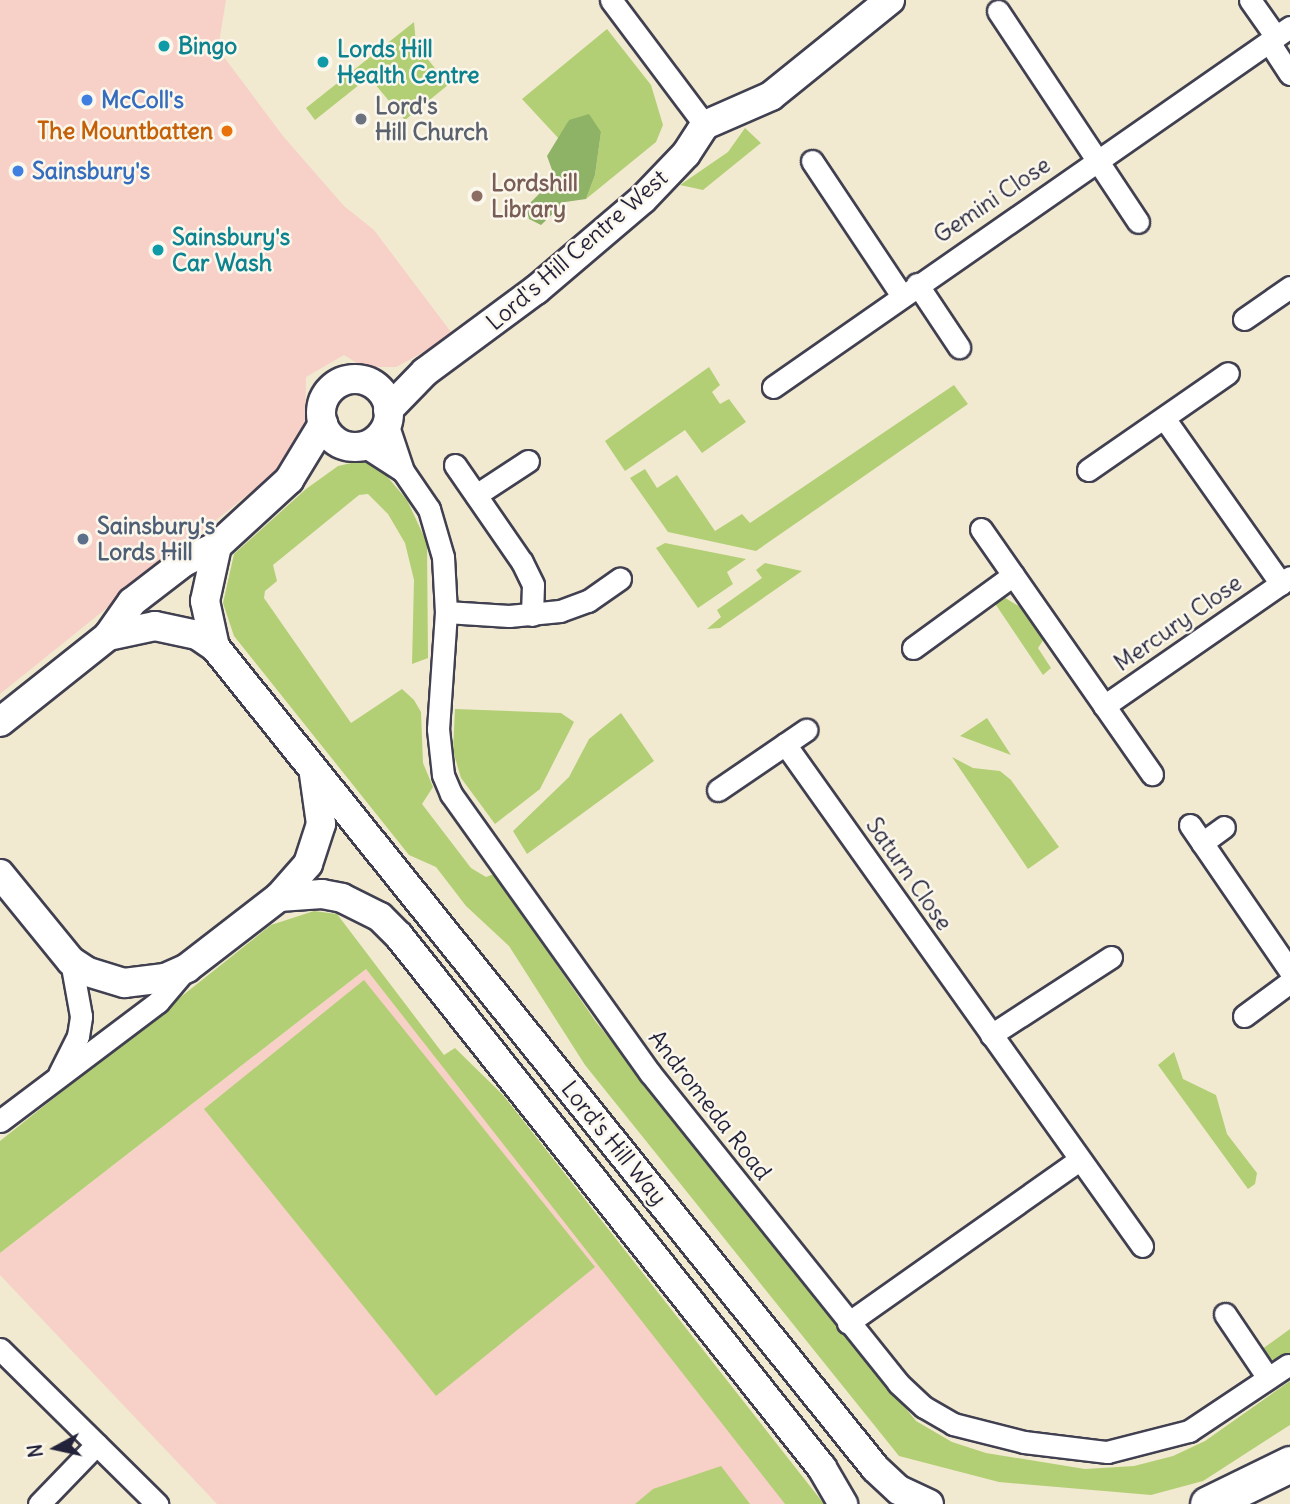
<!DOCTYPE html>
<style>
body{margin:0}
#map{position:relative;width:1290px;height:1504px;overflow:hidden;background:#f1ead0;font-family:Delius,sans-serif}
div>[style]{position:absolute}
.built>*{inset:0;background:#f7d1c8}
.green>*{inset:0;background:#b3cf75}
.forest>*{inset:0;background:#8eb266}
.roads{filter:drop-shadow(2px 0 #414051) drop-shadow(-2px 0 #414051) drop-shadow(0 2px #414051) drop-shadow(0 -2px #414051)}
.minor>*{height:21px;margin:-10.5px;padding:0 10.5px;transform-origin:10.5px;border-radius:10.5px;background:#fff}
.tertiary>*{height:28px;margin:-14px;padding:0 14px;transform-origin:14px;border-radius:14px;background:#fff}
.tertiary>.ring{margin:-14px;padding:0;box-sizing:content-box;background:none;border:28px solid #fff;border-radius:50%}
.primary>*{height:35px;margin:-17.5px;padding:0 17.5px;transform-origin:17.5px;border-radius:17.5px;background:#fff}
.dots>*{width:19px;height:19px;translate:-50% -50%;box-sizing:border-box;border:4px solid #fbf7ec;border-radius:50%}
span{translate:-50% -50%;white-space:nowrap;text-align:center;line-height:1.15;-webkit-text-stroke:5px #fbf7ec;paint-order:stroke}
.culture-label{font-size:23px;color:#0d838f;font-weight:700}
.left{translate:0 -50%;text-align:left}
.shop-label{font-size:23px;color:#366cbe;font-weight:700}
.worship-label{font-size:23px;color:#5b616d;font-weight:700}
.food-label{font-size:23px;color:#c56008;font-weight:700}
.right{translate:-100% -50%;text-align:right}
.education-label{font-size:23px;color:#785e54;font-weight:700}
.street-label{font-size:23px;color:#22223b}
.service-label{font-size:23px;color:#4e5e75;font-weight:700}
.north{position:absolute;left:21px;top:1413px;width:70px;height:70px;-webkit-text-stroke:5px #fbf7ec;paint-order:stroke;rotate:262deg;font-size:19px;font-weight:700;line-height:28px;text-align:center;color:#22223b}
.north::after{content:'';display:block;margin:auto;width:24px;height:32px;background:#22223b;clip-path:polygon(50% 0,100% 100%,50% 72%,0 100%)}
</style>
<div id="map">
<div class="built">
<i style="clip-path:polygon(0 0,226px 0,218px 49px,283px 136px,344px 206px,374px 230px,454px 336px,396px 367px,363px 367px,344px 355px,306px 377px,305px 439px,287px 463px,0 694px)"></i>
<i style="clip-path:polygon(366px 969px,785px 1500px,785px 1504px,217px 1504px,0 1275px,0 1253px)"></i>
</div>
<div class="green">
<i style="clip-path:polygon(414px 22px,416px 44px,448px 85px,405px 120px,369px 77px,315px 120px,306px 108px)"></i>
<i style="clip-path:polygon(607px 29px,651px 85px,663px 125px,656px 142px,586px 199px,595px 175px,601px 132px,569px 120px,560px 140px,522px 99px)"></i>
<i style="clip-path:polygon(745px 128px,761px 143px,703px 190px,680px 185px,728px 152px)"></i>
<i style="clip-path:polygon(709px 367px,720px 385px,712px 392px,720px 404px,729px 399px,746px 422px,702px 453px,685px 430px,625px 471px,605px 441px)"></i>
<i style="clip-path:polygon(954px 385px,968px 404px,756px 551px,668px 532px,630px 478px,645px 469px,657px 488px,677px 475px,715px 531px,742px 514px,750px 523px)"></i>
<i style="clip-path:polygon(365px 460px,385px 474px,407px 500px,427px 543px,428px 658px,412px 664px,414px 580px,405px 543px,388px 514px,368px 494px,359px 495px,273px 565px,277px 581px,265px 591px,264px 598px,351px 723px,402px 689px,414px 700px,421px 712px,423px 763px,433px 787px,422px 804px,471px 868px,486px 877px,494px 874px,596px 1022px,916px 1421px,952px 1442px,986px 1453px,1085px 1469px,1134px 1466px,1173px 1456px,1205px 1441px,1290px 1381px,1290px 1425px,1203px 1481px,1151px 1495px,999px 1482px,899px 1456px,585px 1065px,509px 946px,466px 906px,436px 867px,409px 855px,234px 636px,223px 603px,234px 554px,306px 489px,338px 466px)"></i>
<i style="clip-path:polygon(665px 543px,746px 559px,727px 572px,733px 584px,698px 608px,656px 548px)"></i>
<i style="clip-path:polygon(765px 563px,802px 571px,720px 628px,707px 629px,721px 617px,717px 610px,762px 578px,756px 570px)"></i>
<i style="clip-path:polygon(1002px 596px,1020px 607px,1044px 639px,1038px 648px,1051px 668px,1043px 675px,992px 599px)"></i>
<i style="clip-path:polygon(455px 709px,561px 713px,574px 722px,540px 789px,495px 824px,461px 778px,453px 751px)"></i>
<i style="clip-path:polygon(621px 713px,654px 761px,527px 854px,513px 831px,569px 777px,589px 739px)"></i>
<i style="clip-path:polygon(987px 718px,1011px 755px,960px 736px)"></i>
<i style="clip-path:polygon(952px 757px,973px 768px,1000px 771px,1011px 780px,1059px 847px,1028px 869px)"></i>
<i style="clip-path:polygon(314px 911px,337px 914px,444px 1055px,455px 1048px,503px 1095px,824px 1504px,785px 1504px,366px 969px,0 1253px,0 1141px,271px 925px)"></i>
<i style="clip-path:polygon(364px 980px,595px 1267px,436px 1396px,204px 1109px)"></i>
<i style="clip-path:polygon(1174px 1052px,1183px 1079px,1216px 1095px,1227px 1134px,1257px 1173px,1255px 1184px,1248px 1189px,1158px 1065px)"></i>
<i style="clip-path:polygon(1290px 1329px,1290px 1355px,1273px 1360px,1258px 1352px)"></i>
<i style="clip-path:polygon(721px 1466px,750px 1504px,635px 1504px,653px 1489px)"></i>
</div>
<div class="forest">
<i style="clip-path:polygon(589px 114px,601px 132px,595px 175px,586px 199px,565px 202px,541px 225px,529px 219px,526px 207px,555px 178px,547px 156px,569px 120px)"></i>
</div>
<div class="roads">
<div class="minor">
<i style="left:611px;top:0;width:156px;rotate:53.1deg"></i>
<i style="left:1250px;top:0;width:45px;rotate:54.9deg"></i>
<i style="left:998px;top:11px;width:253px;rotate:56.4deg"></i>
<i style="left:1269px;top:42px;width:38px;rotate:57deg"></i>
<i style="left:812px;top:161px;width:162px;rotate:56.3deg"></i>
<i style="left:917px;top:284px;width:76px;rotate:56.3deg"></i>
<i style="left:1244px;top:319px;width:56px;rotate:-34.8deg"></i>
<i style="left:773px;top:387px;width:630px;rotate:-34.85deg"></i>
<i style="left:1164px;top:418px;width:203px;rotate:54.8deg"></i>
<i style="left:387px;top:423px;width:51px;rotate:71.6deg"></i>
<i style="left:403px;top:471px;width:46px;rotate:55.6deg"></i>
<i style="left:429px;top:509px;width:50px;rotate:73.7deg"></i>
<i style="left:443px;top:557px;width:55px;rotate:86.9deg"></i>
<i style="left:446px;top:612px;width:117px;rotate:93.9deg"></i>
<i style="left:438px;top:729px;width:46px;rotate:83.8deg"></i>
<i style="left:443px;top:775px;width:21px;rotate:67deg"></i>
<i style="left:451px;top:794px;width:343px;rotate:54.5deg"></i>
<i style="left:650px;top:1073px;width:397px;rotate:51.3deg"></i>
<i style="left:898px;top:1383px;width:35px;rotate:43deg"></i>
<i style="left:924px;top:1407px;width:34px;rotate:30deg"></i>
<i style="left:953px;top:1424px;width:73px;rotate:14.2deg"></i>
<i style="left:1024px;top:1442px;width:84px;rotate:6.9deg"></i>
<i style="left:1107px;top:1452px;width:85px;rotate:-14.4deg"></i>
<i style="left:1189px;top:1431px;width:119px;rotate:-33.7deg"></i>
<i style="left:364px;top:446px;width:46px;rotate:32.7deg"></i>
<i style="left:455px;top:465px;width:118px;rotate:55.4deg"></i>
<i style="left:522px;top:562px;width:25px;rotate:64deg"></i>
<i style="left:533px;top:585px;width:30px;rotate:92deg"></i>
<i style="left:1088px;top:470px;width:170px;rotate:-34.7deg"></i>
<i style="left:476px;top:495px;width:62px;rotate:-33.2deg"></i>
<i style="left:981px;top:529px;width:299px;rotate:55.1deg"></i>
<i style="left:446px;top:612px;width:63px;rotate:3.6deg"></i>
<i style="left:509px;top:616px;width:51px;rotate:-5.6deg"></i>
<i style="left:560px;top:611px;width:30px;rotate:-20deg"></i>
<i style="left:588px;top:601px;width:39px;rotate:-35deg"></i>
<i style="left:913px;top:648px;width:124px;rotate:-36.1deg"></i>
<i style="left:1104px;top:706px;width:226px;rotate:-34.7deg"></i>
<i style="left:785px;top:744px;width:616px;rotate:54.58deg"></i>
<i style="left:718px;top:790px;width:107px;rotate:-34.3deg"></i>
<i style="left:1190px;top:825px;width:177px;rotate:55.6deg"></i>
<i style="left:1202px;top:843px;width:27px;rotate:-36deg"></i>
<i style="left:1244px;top:1016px;width:57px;rotate:-36.5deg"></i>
<i style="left:991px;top:1035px;width:143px;rotate:-33deg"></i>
<i style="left:59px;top:1074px;width:42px;rotate:-63.4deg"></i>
<i style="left:78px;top:1036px;width:20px;rotate:-81deg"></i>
<i style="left:81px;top:1016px;width:56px;rotate:-100.3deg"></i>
<i style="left:0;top:1121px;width:198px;rotate:-37deg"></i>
<i style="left:158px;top:1002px;width:42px;rotate:-49.8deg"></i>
<i style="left:1225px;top:1314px;width:77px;rotate:56.1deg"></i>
<i style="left:848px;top:1323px;width:283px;rotate:-35.2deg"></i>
<i style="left:0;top:1349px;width:221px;rotate:44.6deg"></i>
<i style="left:39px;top:1504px;width:83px;rotate:-46deg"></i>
</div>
<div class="tertiary">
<i class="ring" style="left:321px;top:379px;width:40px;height:40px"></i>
<i style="left:388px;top:410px;width:53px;rotate:-45.8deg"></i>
<i style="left:425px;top:372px;width:138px;rotate:-36.5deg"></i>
<i style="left:536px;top:290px;width:140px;rotate:-40.4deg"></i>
<i style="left:643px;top:199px;width:62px;rotate:-46.3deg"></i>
<i style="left:686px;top:154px;width:35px;rotate:-57deg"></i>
<i style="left:705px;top:125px;width:72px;rotate:-23.7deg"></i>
<i style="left:771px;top:96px;width:153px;rotate:-38.9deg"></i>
<i style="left:108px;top:636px;width:42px;rotate:-54.8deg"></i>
<i style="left:132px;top:602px;width:66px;rotate:-37.6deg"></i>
<i style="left:184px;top:562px;width:37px;rotate:-26deg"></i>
<i style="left:217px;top:546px;width:98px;rotate:-42.5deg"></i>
<i style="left:289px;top:480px;width:66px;rotate:-58.7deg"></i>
<i style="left:215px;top:647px;width:47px;rotate:-102.3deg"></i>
<i style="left:205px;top:601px;width:56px;rotate:-77.7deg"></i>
<i style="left:0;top:722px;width:138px;rotate:-38.5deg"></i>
<i style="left:108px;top:636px;width:48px;rotate:-12deg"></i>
<i style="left:155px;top:626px;width:43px;rotate:12.1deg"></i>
<i style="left:197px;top:635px;width:22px;rotate:34deg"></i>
<i style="left:215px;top:647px;width:1053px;rotate:51.2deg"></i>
<i style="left:875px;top:1468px;width:33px;rotate:43deg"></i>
<i style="left:899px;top:1490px;width:33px;rotate:25deg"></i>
<i style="left:0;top:874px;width:112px;rotate:50.8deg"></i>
<i style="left:71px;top:961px;width:20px;rotate:33deg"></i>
<i style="left:88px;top:972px;width:38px;rotate:17deg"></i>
<i style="left:124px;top:983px;width:41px;rotate:-7deg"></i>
<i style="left:165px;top:978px;width:24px;rotate:-24deg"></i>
<i style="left:187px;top:968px;width:116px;rotate:-37.7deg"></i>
<i style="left:279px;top:897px;width:44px;rotate:-48.7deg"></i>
<i style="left:308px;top:864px;width:42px;rotate:-72deg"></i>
<i style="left:321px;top:824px;width:50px;rotate:-98deg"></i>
<i style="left:279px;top:897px;width:43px;rotate:-4deg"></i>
<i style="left:322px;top:894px;width:20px;rotate:11deg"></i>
<i style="left:342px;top:898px;width:42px;rotate:26.6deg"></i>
<i style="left:380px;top:917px;width:27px;rotate:45deg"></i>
<i style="left:399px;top:936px;width:680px;rotate:51.51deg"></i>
<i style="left:822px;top:1468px;width:42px;rotate:59.7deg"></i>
</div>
<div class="primary">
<i style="left:1208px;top:1504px;width:91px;rotate:-26deg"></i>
</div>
</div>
<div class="dots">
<i style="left:164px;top:46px;background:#0f9aa8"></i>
<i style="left:323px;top:62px;background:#0f9aa8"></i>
<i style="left:87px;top:100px;background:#3f7fe0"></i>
<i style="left:361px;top:119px;background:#6b7280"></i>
<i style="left:227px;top:131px;background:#e8710a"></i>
<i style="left:18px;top:171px;background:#3f7fe0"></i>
<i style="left:477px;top:196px;background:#8d6e63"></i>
<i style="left:158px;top:250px;background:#0f9aa8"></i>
<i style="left:83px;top:539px;background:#5c6f8a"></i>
</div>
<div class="culture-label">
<span class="left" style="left:178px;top:46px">Bingo</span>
<span class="left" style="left:337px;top:62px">Lords Hill<br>Health Centre</span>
<span class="left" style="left:172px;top:250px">Sainsbury's<br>Car Wash</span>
</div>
<div class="shop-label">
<span class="left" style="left:101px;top:100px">McColl's</span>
<span class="left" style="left:32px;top:171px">Sainsbury's</span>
</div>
<div class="worship-label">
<span class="left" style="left:375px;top:119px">Lord's<br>Hill Church</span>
</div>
<div class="food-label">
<span class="right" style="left:213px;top:131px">The Mountbatten</span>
</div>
<div class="education-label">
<span class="left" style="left:491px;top:196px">Lordshill<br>Library</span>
</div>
<div class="street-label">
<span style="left:992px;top:200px;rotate:-34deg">Gemini Close</span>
<span style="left:577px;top:250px;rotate:-41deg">Lord's Hill Centre West</span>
<span style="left:1178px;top:623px;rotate:-35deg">Mercury Close</span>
<span style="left:909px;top:874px;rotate:55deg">Saturn Close</span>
<span style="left:710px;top:1105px;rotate:52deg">Andromeda Road</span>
<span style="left:614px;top:1143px;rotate:51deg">Lord's Hill Way</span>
</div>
<div class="service-label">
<span class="left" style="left:97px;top:539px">Sainsbury's<br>Lords Hill</span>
</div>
<div class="north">N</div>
</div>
